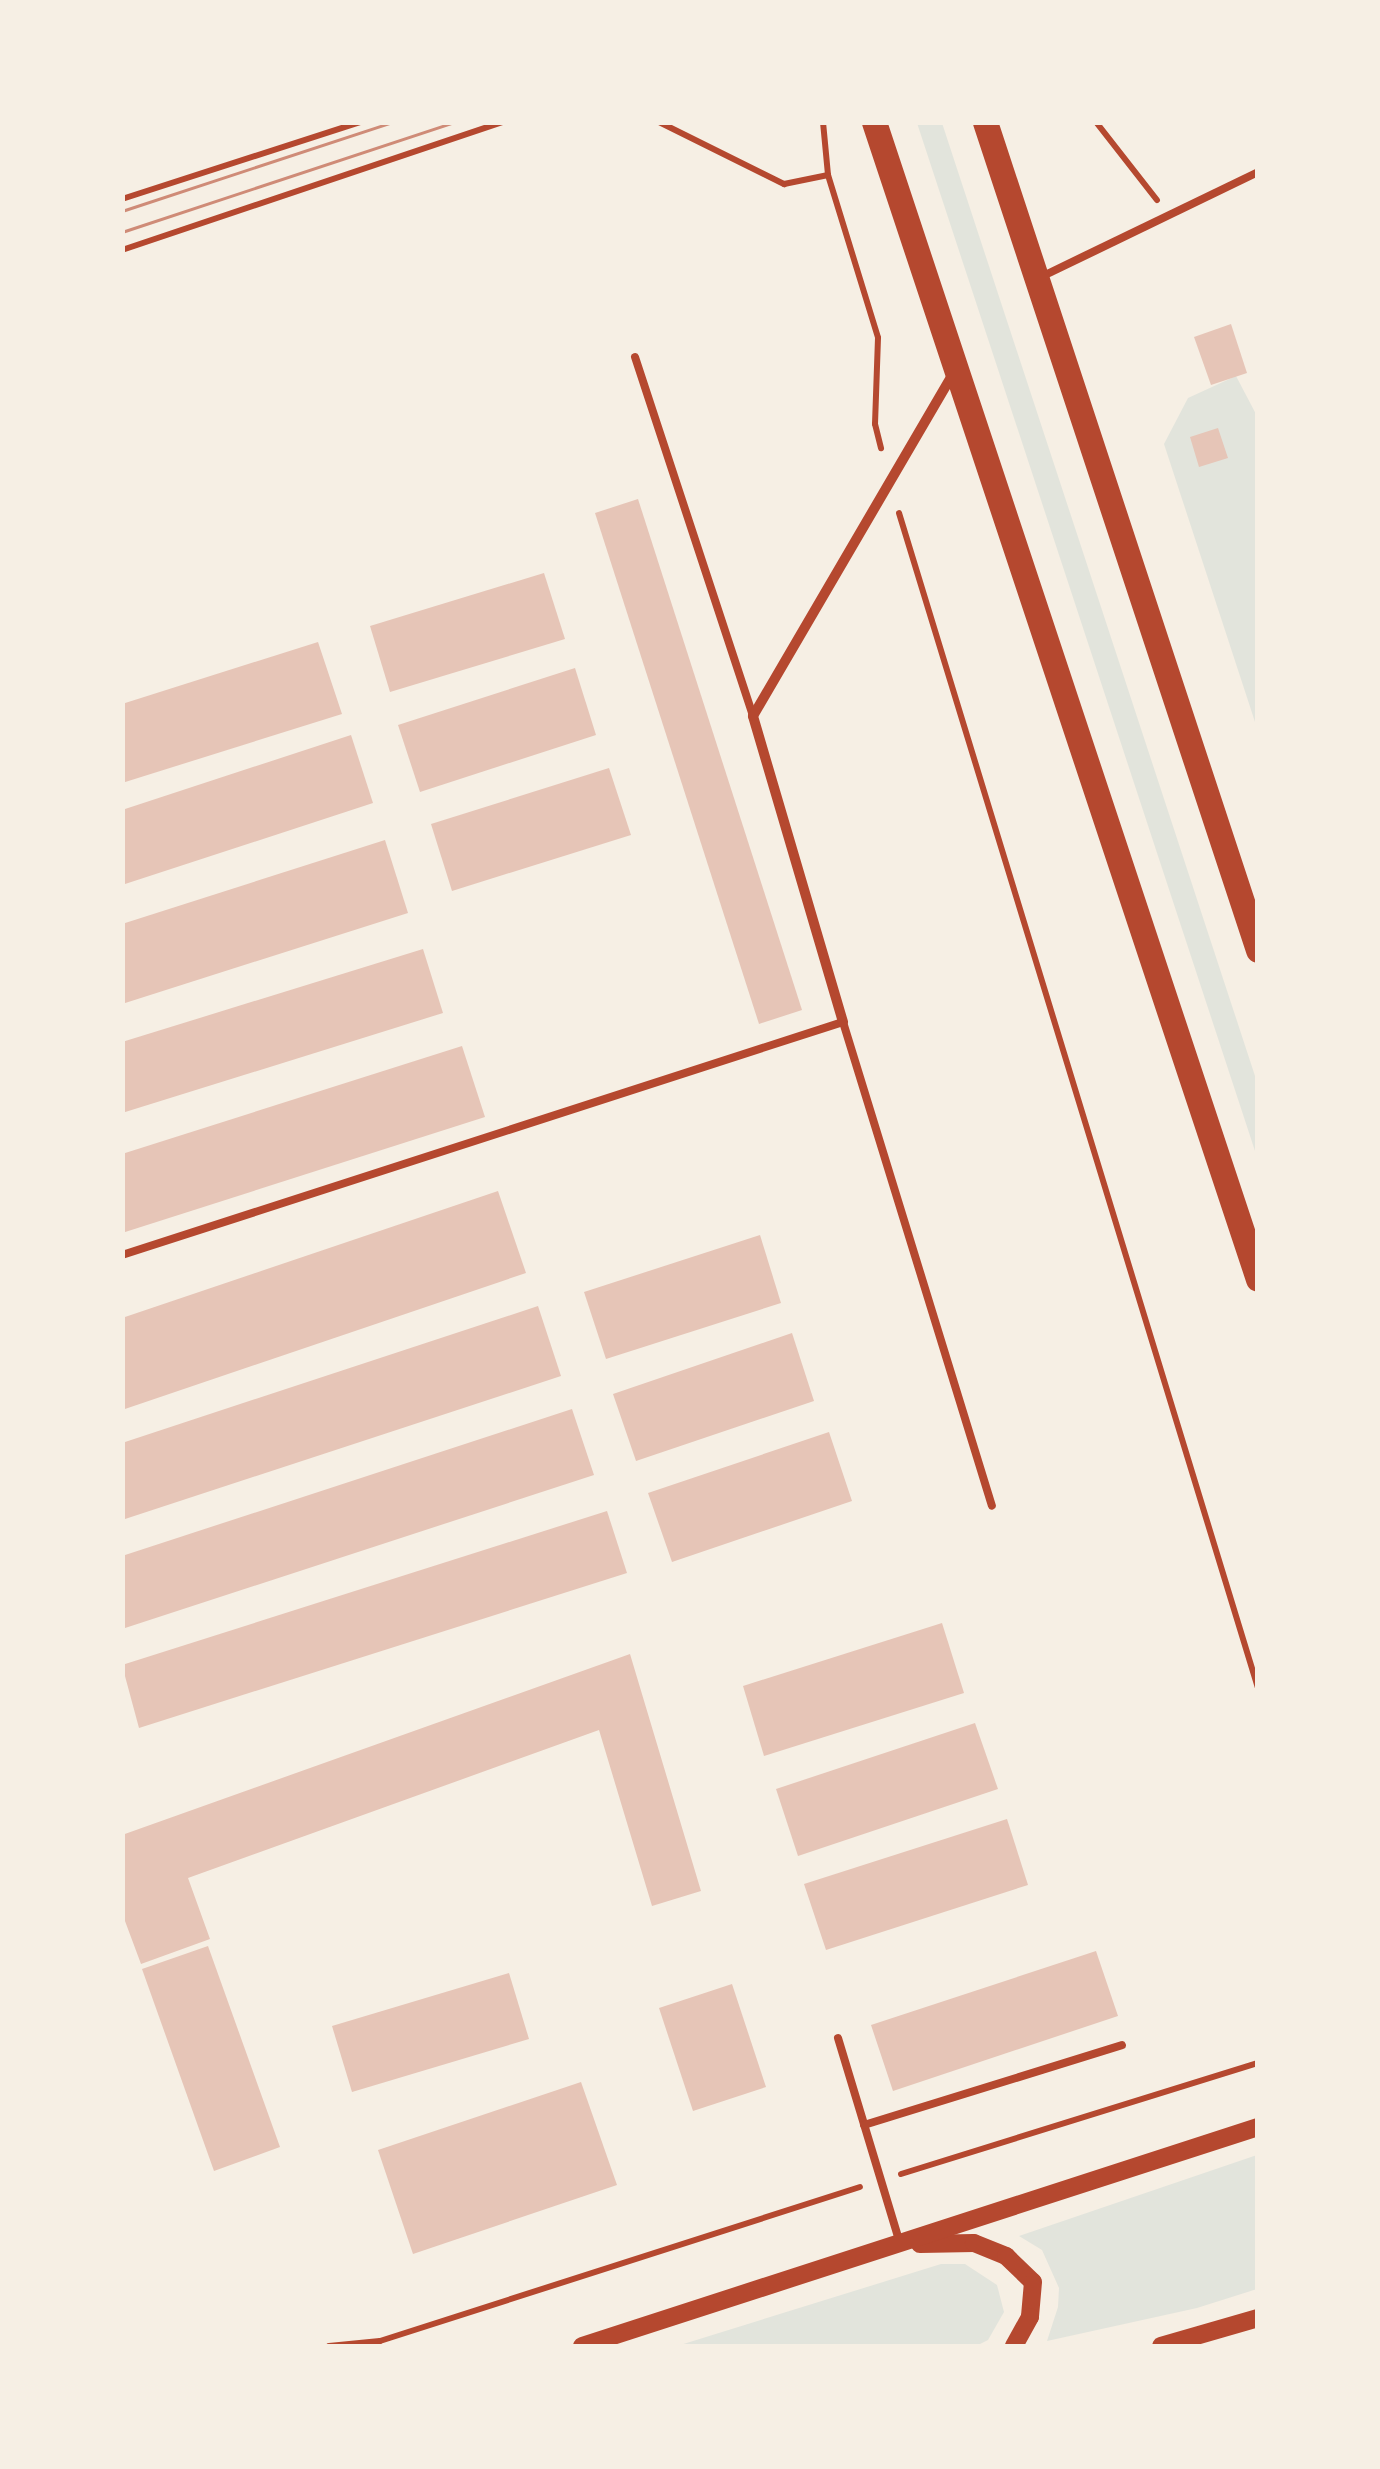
<!DOCTYPE html>
<style>
body{margin:0}
#map{position:relative;width:1380px;height:2469px;overflow:hidden;background:#f6efe4;font-family:Overpass,sans-serif}
div>[style]{position:absolute}
.green>*{inset:0;background:#e2e4dc}
.building>*{inset:0;background:#e6c5b7}
.path>*{height:6px;margin:-3px;padding:0 3px;transform-origin:3px;border-radius:3px;background:#b5482f}
.service>*{height:8px;margin:-4px;padding:0 4px;transform-origin:4px;border-radius:4px;background:#b5482f}
.minor>*{height:10px;margin:-5px;padding:0 5px;transform-origin:5px;border-radius:5px;background:#b5482f}
.tertiary>*{height:18px;margin:-9px;padding:0 9px;transform-origin:9px;border-radius:9px;background:#b5482f}
.primary>*{height:25px;margin:-12.5px;padding:0 12.5px;transform-origin:12.5px;border-radius:12.5px;background:#b5482f}
.tram>*{height:2.5px;margin:-1.25px;padding:0 1.25px;transform-origin:1.25px;border-radius:1.25px;background:#cf8b77}
span{translate:-50% -50%;white-space:nowrap;text-align:center;line-height:1.15;-webkit-text-stroke:10px #f6efe4;paint-order:stroke}
.frame{position:absolute;inset:0;border:125px solid #f6efe4;pointer-events:none}
</style>
<div id="map">
<div class="green">
<i style="clip-path:polygon(917px 123px,942px 123px,1257px 1082px,1257px 1157px)"></i>
<i style="clip-path:polygon(1236px 376px,1257px 416px,1257px 728px,1164px 444px,1188px 398px)"></i>
<i style="clip-path:polygon(1257px 2155px,1257px 2289px,1197px 2308px,1047px 2341px,1058px 2307px,1059px 2288px,1042px 2250px,1019px 2236px)"></i>
<i style="clip-path:polygon(941px 2264px,965px 2264px,997px 2285px,1004px 2312px,988px 2340px,976px 2346px,677px 2346px)"></i>
</div>
<div class="building">
<i style="clip-path:polygon(1231px 324px,1247px 373px,1211px 385px,1194px 337px)"></i>
<i style="clip-path:polygon(1218px 428px,1228px 458px,1199px 467px,1190px 437px)"></i>
<i style="clip-path:polygon(638px 499px,802px 1010px,759px 1024px,595px 513px)"></i>
<i style="clip-path:polygon(544px 573px,565px 639px,390px 692px,370px 626px)"></i>
<i style="clip-path:polygon(318px 642px,342px 714px,122px 783px,122px 704px)"></i>
<i style="clip-path:polygon(575px 668px,596px 735px,420px 792px,398px 725px)"></i>
<i style="clip-path:polygon(351px 735px,373px 803px,122px 885px,122px 810px)"></i>
<i style="clip-path:polygon(609px 768px,631px 835px,452px 891px,431px 824px)"></i>
<i style="clip-path:polygon(385px 840px,408px 913px,122px 1004px,122px 924px)"></i>
<i style="clip-path:polygon(423px 949px,443px 1013px,122px 1113px,122px 1042px)"></i>
<i style="clip-path:polygon(462px 1046px,485px 1117px,122px 1233px,122px 1154px)"></i>
<i style="clip-path:polygon(498px 1191px,526px 1273px,122px 1410px,122px 1318px)"></i>
<i style="clip-path:polygon(760px 1235px,781px 1303px,606px 1359px,584px 1292px)"></i>
<i style="clip-path:polygon(538px 1306px,561px 1376px,122px 1520px,122px 1443px)"></i>
<i style="clip-path:polygon(792px 1333px,814px 1401px,636px 1461px,613px 1394px)"></i>
<i style="clip-path:polygon(572px 1409px,594px 1475px,122px 1629px,122px 1556px)"></i>
<i style="clip-path:polygon(829px 1432px,852px 1501px,672px 1562px,648px 1493px)"></i>
<i style="clip-path:polygon(607px 1511px,627px 1573px,139px 1728px,122px 1665px)"></i>
<i style="clip-path:polygon(942px 1623px,964px 1693px,764px 1756px,743px 1686px)"></i>
<i style="clip-path:polygon(630px 1654px,701px 1891px,652px 1906px,599px 1730px,188px 1878px,210px 1939px,141px 1964px,122px 1913px,122px 1835px)"></i>
<i style="clip-path:polygon(975px 1723px,998px 1789px,798px 1856px,776px 1789px)"></i>
<i style="clip-path:polygon(1007px 1819px,1028px 1885px,826px 1950px,804px 1884px)"></i>
<i style="clip-path:polygon(208px 1946px,280px 2147px,214px 2171px,142px 1969px)"></i>
<i style="clip-path:polygon(1096px 1951px,1118px 2016px,893px 2091px,871px 2025px)"></i>
<i style="clip-path:polygon(509px 1973px,529px 2039px,352px 2092px,332px 2026px)"></i>
<i style="clip-path:polygon(732px 1984px,766px 2087px,693px 2111px,659px 2008px)"></i>
<i style="clip-path:polygon(581px 2082px,617px 2185px,413px 2254px,378px 2150px)"></i>
</div>
<div class="path">
<i style="left:659px;top:122px;width:140px;rotate:26.4deg"></i>
<i style="left:784px;top:184px;width:45px;rotate:-11.6deg"></i>
<i style="left:823px;top:122px;width:53px;rotate:84.6deg"></i>
<i style="left:828px;top:175px;width:170px;rotate:72.9deg"></i>
<i style="left:878px;top:338px;width:86px;rotate:92deg"></i>
<i style="left:875px;top:424px;width:25px;rotate:76deg"></i>
<i style="left:1096px;top:122px;width:99px;rotate:52deg"></i>
<i style="left:122px;top:199px;width:250px;rotate:-17.9deg"></i>
<i style="left:122px;top:250px;width:401px;rotate:-18.6deg"></i>
<i style="left:899px;top:513px;width:1229px;rotate:73.01deg"></i>
<i style="left:901px;top:2174px;width:374px;rotate:-17.3deg"></i>
<i style="left:329px;top:2346px;width:51px;rotate:-5.6deg"></i>
<i style="left:380px;top:2341px;width:504px;rotate:-17.79deg"></i>
</div>
<div class="service">
<i style="left:1043px;top:276px;width:239px;rotate:-25.8deg"></i>
<i style="left:635px;top:357px;width:378px;rotate:71.8deg"></i>
<i style="left:122px;top:1255px;width:758px;rotate:-17.91deg"></i>
<i style="left:843px;top:1022px;width:506px;rotate:72.89deg"></i>
<i style="left:838px;top:2038px;width:211px;rotate:73.2deg"></i>
<i style="left:864px;top:2125px;width:270px;rotate:-17.2deg"></i>
</div>
<div class="minor">
<i style="left:843px;top:1022px;width:319px;rotate:-106.4deg"></i>
<i style="left:753px;top:716px;width:395px;rotate:-59.7deg"></i>
</div>
<div class="tertiary">
<i style="left:920px;top:2244px;width:54px;rotate:-1.1deg"></i>
<i style="left:974px;top:2243px;width:35px;rotate:22deg"></i>
<i style="left:1006px;top:2256px;width:37px;rotate:44deg"></i>
<i style="left:1033px;top:2282px;width:35px;rotate:95deg"></i>
<i style="left:1030px;top:2317px;width:33px;rotate:119deg"></i>
<i style="left:582px;top:2346px;width:711px;rotate:-17.95deg"></i>
<i style="left:1161px;top:2346px;width:101px;rotate:-16.1deg"></i>
</div>
<div class="primary">
<i style="left:874px;top:122px;width:1219px;rotate:71.64deg"></i>
<i style="left:985px;top:122px;width:872px;rotate:71.75deg"></i>
</div>
<div class="tram">
<i style="left:122px;top:211px;width:284px;rotate:-18.2deg"></i>
<i style="left:122px;top:232px;width:351px;rotate:-18.3deg"></i>
</div>
<div class="frame"></div>
</div>
